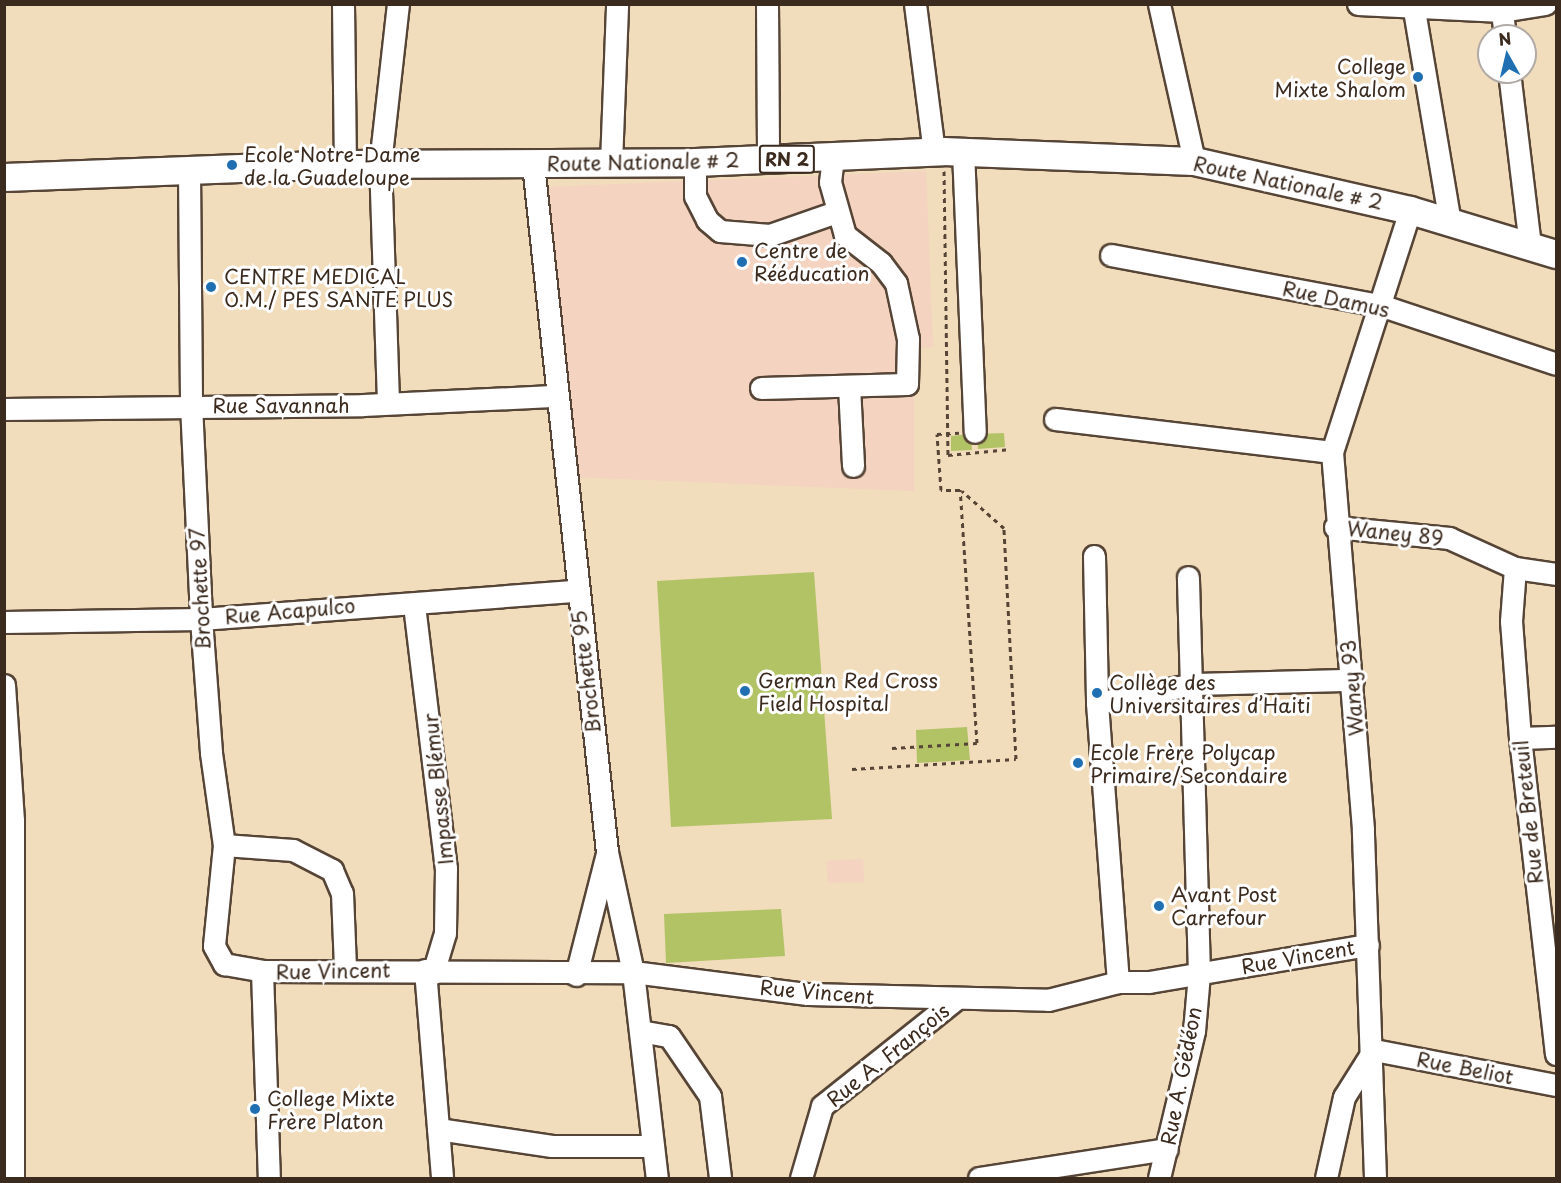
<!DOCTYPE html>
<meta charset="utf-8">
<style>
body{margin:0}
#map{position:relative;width:1561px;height:1183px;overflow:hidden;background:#f1dcbb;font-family:"Playpen Sans",sans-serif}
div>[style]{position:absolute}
.built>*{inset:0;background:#f4d3c1}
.green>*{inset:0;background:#b2c366}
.path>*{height:3px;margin-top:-1.5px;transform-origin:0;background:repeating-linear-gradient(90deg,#564536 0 4.5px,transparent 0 9px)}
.roads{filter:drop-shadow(2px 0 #564536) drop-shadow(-2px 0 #564536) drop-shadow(0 2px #564536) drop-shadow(0 -2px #564536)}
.minor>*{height:21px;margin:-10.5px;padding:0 10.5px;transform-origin:10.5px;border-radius:10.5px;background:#fff}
.major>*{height:27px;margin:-13.5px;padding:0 13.5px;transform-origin:13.5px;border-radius:13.5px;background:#fff}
.dots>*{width:16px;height:16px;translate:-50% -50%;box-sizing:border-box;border:3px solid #fff;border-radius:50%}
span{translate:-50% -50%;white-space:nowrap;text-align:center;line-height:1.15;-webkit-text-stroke:6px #fff;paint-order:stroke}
.shield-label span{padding:2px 4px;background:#fff;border:2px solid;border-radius:4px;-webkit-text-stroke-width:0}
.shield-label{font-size:18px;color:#3b2a1e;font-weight:700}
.poi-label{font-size:20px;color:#3b2a1e}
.right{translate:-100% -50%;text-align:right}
.left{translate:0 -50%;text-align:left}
.street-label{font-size:20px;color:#3b2a1e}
.frame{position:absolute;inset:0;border:6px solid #3b2a1e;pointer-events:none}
.north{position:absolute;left:1477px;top:24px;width:60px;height:60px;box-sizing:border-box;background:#fff;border:2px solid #b1aaa5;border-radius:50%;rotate:352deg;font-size:16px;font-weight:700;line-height:24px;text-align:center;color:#3b2a1e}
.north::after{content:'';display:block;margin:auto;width:21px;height:27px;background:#1f6fb2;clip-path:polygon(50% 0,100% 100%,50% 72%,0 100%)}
</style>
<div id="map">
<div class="built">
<i style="clip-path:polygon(926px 171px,933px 347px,914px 348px,914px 491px,573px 477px,548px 187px)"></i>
<i style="clip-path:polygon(863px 859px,864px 882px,828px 883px,827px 861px)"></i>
</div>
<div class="green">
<i style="clip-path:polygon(1004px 433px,1005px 447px,978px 449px,977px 434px)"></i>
<i style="clip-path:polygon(971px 434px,972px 450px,951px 451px,951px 436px)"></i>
<i style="clip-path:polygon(814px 572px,832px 819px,671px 827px,657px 581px)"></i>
<i style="clip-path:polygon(967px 727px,970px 760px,917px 763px,916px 730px)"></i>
<i style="clip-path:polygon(781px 909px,785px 956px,666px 963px,664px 914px)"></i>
</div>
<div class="path">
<i style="left:944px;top:171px;width:284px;rotate:89.2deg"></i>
<i style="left:948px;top:455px;width:63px;rotate:-5.4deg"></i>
<i style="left:892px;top:748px;width:85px;rotate:-3.4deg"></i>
<i style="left:977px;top:743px;width:254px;rotate:-93.8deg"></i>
<i style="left:960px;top:490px;width:19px;rotate:180deg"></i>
<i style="left:941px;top:490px;width:56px;rotate:-94.1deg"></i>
<i style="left:937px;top:434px;width:22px;rotate:-3deg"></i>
<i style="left:852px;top:769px;width:164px;rotate:-3.5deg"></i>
<i style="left:1016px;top:759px;width:231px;rotate:-93deg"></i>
<i style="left:1004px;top:528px;width:56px;rotate:-138.6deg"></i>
</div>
<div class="roads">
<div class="minor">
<i style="left:343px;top:4px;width:160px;rotate:89.3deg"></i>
<i style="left:767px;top:4px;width:155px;rotate:89.6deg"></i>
<i style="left:915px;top:4px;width:149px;rotate:82.7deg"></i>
<i style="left:1159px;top:4px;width:161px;rotate:77.4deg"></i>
<i style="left:1358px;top:4px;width:144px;rotate:2.8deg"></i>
<i style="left:1502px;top:11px;width:44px;rotate:-9.2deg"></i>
<i style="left:1413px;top:4px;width:222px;rotate:80.4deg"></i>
<i style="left:1501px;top:4px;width:32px;rotate:83deg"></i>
<i style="left:1509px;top:72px;width:174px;rotate:83.1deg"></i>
<i style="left:963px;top:151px;width:281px;rotate:87.6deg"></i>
<i style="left:695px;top:162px;width:34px;rotate:90deg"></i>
<i style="left:695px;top:196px;width:27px;rotate:63deg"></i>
<i style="left:707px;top:220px;width:17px;rotate:40deg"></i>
<i style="left:720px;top:231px;width:50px;rotate:4.6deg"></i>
<i style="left:770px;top:235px;width:70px;rotate:-19.2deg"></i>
<i style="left:611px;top:163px;width:159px;rotate:-87.8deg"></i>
<i style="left:533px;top:164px;width:692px;rotate:83.86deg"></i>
<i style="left:607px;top:852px;width:123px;rotate:77.8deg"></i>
<i style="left:633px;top:972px;width:207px;rotate:83.4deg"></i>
<i style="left:189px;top:170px;width:234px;rotate:89.5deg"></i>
<i style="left:191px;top:404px;width:215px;rotate:87.3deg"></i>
<i style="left:201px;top:619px;width:134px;rotate:85.7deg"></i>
<i style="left:211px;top:753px;width:93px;rotate:82deg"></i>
<i style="left:224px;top:845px;width:101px;rotate:95.7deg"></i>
<i style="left:214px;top:946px;width:21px;rotate:61deg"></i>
<i style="left:224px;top:964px;width:39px;rotate:10deg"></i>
<i style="left:262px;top:971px;width:371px;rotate:0.2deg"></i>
<i style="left:633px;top:972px;width:176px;rotate:7.2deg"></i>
<i style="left:808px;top:994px;width:240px;rotate:1.4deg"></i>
<i style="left:1048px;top:1000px;width:72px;rotate:-14.4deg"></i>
<i style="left:1118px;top:982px;width:31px"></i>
<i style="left:1149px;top:982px;width:222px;rotate:-9.6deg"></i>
<i style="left:1111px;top:255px;width:277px;rotate:10.6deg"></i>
<i style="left:1383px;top:306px;width:182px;rotate:18.5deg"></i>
<i style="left:849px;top:386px;width:80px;rotate:87.1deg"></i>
<i style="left:761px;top:388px;width:146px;rotate:-1.6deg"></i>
<i style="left:907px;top:384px;width:45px;rotate:-88.7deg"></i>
<i style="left:908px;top:339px;width:57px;rotate:-102.1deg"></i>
<i style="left:896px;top:283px;width:25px;rotate:-127deg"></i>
<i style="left:881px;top:263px;width:46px;rotate:-142.1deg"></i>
<i style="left:845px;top:235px;width:55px;rotate:-105.8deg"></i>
<i style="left:830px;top:182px;width:24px;rotate:-83deg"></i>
<i style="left:388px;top:402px;width:238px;rotate:-91.9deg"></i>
<i style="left:380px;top:164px;width:161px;rotate:-83.6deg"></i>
<i style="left:4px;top:409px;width:359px;rotate:-0.6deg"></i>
<i style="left:363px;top:405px;width:194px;rotate:-2.7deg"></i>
<i style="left:1055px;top:419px;width:279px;rotate:6.8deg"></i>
<i style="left:1335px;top:527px;width:115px;rotate:5.5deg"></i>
<i style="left:1449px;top:538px;width:72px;rotate:24.4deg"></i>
<i style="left:1515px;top:568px;width:41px;rotate:8.3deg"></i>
<i style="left:1094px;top:556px;width:147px;rotate:88.8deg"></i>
<i style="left:1097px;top:703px;width:280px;rotate:85.7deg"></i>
<i style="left:1515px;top:568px;width:53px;rotate:94.3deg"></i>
<i style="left:1511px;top:621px;width:117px;rotate:85.6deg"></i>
<i style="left:1520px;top:738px;width:318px;rotate:83.5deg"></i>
<i style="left:414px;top:605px;width:265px;rotate:83.1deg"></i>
<i style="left:446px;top:868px;width:65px;rotate:90.9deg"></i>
<i style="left:445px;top:933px;width:42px;rotate:106.7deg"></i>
<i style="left:4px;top:622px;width:197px;rotate:-0.9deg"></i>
<i style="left:201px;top:619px;width:376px;rotate:-4.3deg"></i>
<i style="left:4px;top:685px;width:135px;rotate:86.2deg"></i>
<i style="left:13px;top:820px;width:358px;rotate:90deg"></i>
<i style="left:1097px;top:703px;width:100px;rotate:-11deg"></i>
<i style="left:1195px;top:684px;width:158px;rotate:-1.5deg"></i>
<i style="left:1520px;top:738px;width:36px;rotate:-2deg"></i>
<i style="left:224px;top:845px;width:69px;rotate:4.1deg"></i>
<i style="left:293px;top:850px;width:44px;rotate:27.1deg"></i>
<i style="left:332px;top:870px;width:25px;rotate:67deg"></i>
<i style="left:342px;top:893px;width:76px;rotate:87.7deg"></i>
<i style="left:425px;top:970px;width:209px;rotate:85.3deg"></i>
<i style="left:262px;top:971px;width:207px;rotate:88.1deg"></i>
<i style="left:576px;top:975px;width:122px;rotate:-75.7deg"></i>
<i style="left:640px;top:1031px;width:29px;rotate:10deg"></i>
<i style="left:669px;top:1036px;width:73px;rotate:55.7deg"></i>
<i style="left:710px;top:1096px;width:83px;rotate:83deg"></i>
<i style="left:1374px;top:1050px;width:185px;rotate:10.9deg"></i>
<i style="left:438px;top:1129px;width:115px;rotate:8.5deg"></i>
<i style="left:552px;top:1146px;width:101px"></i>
<i style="left:801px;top:1178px;width:75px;rotate:-73.7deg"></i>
<i style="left:822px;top:1106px;width:170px;rotate:-38.6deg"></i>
<i style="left:979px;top:1178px;width:190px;rotate:-8.8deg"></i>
<i style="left:1159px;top:1178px;width:151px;rotate:-76.6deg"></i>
<i style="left:1194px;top:1031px;width:57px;rotate:-85deg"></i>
<i style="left:1199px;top:974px;width:397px;rotate:-91.6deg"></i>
<i style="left:1326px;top:1178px;width:83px;rotate:-77.5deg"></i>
<i style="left:1344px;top:1097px;width:54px;rotate:-57.8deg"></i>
<i style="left:1375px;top:1178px;width:349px;rotate:-92deg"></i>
<i style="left:1363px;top:829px;width:378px;rotate:-94.7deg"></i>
<i style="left:1332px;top:452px;width:254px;rotate:-72.1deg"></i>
</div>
<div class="major">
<i style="left:4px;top:177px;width:341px;rotate:-2.2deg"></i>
<i style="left:345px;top:164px;width:350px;rotate:-0.3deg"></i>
<i style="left:695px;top:162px;width:248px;rotate:-2.5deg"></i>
<i style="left:943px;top:151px;width:251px;rotate:2.3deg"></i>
<i style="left:1194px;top:161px;width:221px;rotate:12.8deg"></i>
<i style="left:1410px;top:210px;width:152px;rotate:16.8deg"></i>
</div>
</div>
<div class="dots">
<i style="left:1418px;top:77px;background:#1f6fb2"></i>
<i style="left:232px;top:165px;background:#1f6fb2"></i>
<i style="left:742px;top:262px;background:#1f6fb2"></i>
<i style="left:211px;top:287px;background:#1f6fb2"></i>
<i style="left:745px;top:691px;background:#1f6fb2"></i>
<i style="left:1097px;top:693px;background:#1f6fb2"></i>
<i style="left:1078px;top:763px;background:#1f6fb2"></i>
<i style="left:1159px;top:906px;background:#1f6fb2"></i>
<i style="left:255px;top:1109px;background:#1f6fb2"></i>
</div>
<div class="shield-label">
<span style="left:787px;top:159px">RN 2</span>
</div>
<div class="poi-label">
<span class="right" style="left:1406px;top:78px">College<br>Mixte Shalom</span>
<span class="left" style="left:244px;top:166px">Ecole Notre-Dame<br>de la Guadeloupe</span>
<span class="left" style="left:754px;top:262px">Centre de<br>Rééducation</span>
<span class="left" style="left:224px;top:288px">CENTRE MEDICAL<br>O.M./ PES SANTE PLUS</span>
<span class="left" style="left:758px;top:692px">German Red Cross<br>Field Hospital</span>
<span class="left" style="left:1109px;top:694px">Collège des<br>Universitaires d’Haiti</span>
<span class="left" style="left:1090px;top:764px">Ecole Frère Polycap<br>Primaire/Secondaire</span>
<span class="left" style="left:1171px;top:906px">Avant Post<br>Carrefour</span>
<span class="left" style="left:267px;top:1110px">College Mixte<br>Frère Platon</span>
</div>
<div class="street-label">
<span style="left:643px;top:162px;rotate:-1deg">Route Nationale # 2</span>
<span style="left:1288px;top:183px;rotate:12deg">Route Nationale # 2</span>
<span style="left:1336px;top:299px;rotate:12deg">Rue Damus</span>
<span style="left:281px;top:405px">Rue Savannah</span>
<span style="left:1395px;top:533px;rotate:6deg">Waney 89</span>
<span style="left:200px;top:589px;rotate:-93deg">Brochette 97</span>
<span style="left:290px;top:611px;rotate:-5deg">Rue Acapulco</span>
<span style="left:586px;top:672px;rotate:-97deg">Brochette 95</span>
<span style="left:1352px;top:688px;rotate:-95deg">Waney 93</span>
<span style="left:438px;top:789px;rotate:-96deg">Impasse Blémur</span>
<span style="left:1528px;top:812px;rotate:-96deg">Rue de Breteuil</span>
<span style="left:1298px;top:957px;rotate:-10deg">Rue Vincent</span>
<span style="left:333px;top:971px;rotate:-1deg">Rue Vincent</span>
<span style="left:817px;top:992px;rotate:5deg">Rue Vincent</span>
<span style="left:888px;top:1055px;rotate:-39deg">Rue A. François</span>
<span style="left:1465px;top:1068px;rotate:11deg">Rue Beliot</span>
<span style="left:1181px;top:1076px;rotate:-79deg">Rue A. Gédéon</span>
</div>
<div class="frame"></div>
<div class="north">N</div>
</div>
